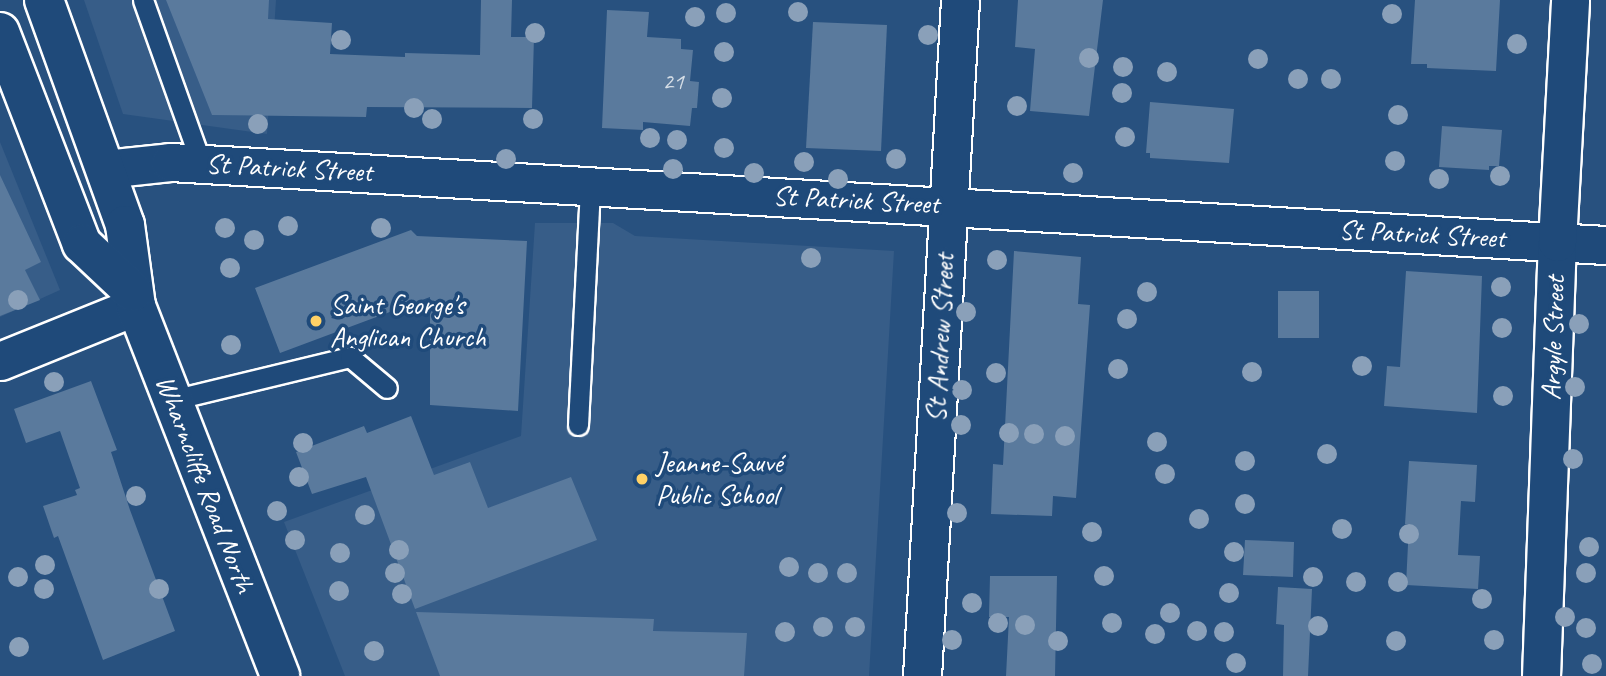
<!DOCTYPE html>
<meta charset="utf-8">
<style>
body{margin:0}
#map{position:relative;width:1606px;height:676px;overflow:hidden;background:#28517f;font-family:Caveat,sans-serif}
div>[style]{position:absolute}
.built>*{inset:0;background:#375d88}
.building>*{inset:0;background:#5a7a9d}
.roads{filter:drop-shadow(2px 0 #fff) drop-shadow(-2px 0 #fff) drop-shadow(0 2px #fff) drop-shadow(0 -2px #fff)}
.lane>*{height:19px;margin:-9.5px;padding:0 9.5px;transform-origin:9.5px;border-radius:9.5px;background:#1f4a7a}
.street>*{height:37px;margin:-18.5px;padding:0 18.5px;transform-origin:18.5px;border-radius:18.5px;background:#1f4a7a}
.secondary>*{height:38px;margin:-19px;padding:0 19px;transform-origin:19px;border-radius:19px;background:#1f4a7a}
.trees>*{width:20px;height:20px;margin:-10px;border-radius:50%;background:#8aa0b9}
.dots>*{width:19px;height:19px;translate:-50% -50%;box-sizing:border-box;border:4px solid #1f4a7a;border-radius:50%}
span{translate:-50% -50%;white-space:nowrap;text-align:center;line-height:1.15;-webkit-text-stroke:7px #1f4a7a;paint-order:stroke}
.number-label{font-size:24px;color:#d6dee6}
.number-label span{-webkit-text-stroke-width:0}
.street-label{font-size:28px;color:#fff}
.poi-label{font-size:28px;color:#fff}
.left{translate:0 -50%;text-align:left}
</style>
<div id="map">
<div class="built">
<i style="clip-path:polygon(84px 0,276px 0,267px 134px,123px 114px)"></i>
<i style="clip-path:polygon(0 142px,60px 290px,0 317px)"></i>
<i style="clip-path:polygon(535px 223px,613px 223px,635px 236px,894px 251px,869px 676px,345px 676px,284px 522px,521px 436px)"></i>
</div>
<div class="building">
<i style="clip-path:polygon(166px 0,269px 0,268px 19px,332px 23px,330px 54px,405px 57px,405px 53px,480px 55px,481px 0,512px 0,511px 37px,534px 37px,532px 108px,367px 107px,366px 117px,212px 115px)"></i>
<i style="clip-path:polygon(1018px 0,1103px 0,1089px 116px,1030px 111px,1035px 49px,1015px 47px)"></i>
<i style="clip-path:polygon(1415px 0,1500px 0,1496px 71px,1427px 68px,1427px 64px,1411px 64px)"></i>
<i style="clip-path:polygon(607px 10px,649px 12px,647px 37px,681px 39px,681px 49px,693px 50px,690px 81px,699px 82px,697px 108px,692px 108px,690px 126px,643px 122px,643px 130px,602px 128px)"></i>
<i style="clip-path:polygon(813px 22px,887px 25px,881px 151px,806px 148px)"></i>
<i style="clip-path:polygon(1150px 102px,1234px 109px,1229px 163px,1150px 158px,1150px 153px,1146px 153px)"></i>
<i style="clip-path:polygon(1442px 126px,1502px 130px,1499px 166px,1489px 166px,1489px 170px,1439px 167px)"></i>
<i style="clip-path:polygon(0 175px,41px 262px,25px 270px,40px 300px,0 316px)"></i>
<i style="clip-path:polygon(411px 230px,417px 236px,527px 241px,518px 411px,430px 405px,430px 297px,280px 353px,255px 288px)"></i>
<i style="clip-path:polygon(1014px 251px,1081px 257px,1078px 304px,1090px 305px,1076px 498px,1053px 496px,1052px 516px,991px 514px,993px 464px,1003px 465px)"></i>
<i style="clip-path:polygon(1406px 271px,1482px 276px,1477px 413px,1384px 406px,1387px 366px,1400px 367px)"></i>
<i style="clip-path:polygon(1278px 291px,1319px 291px,1319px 338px,1278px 338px)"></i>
<i style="clip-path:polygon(91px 381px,117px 450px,111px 452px,130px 510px,175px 631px,103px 660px,58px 536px,54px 538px,43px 506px,77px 495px,75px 490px,80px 488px,60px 431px,26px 443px,14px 409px)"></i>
<i style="clip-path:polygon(411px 416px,434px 475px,470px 462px,488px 508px,571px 477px,597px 540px,415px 609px,366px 477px,312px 494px,296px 452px,364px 426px,367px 433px)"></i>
<i style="clip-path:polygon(1409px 461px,1477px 465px,1475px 502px,1461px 501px,1458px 555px,1480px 556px,1478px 589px,1406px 585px,1409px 524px,1405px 524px)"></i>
<i style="clip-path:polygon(1245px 540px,1294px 542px,1293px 577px,1243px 575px)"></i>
<i style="clip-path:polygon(990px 576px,1057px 576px,1055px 676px,1006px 676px,1009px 617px,989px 617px)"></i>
<i style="clip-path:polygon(1278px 587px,1312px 589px,1308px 676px,1283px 676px,1284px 625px,1276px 624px)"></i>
<i style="clip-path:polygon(416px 612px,654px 619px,653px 631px,747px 633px,744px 676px,440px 676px)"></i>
</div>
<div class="roads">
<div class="lane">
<i style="left:143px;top:0;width:173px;rotate:70.4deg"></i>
<i style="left:172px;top:400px;width:183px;rotate:-13.6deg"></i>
<i style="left:350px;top:357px;width:48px;rotate:40deg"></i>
<i style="left:578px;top:425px;width:240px;rotate:-87.1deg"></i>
</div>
<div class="street">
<i style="left:105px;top:169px;width:65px;rotate:-6.1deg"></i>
<i style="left:170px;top:162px;width:1438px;rotate:3.31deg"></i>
<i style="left:0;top:361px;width:147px;rotate:-22deg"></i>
<i style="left:922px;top:676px;width:677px;rotate:-86.78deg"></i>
<i style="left:1541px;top:676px;width:434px;rotate:-87.9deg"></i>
<i style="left:1557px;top:242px;width:242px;rotate:-86.9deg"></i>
</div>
<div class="secondary">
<i style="left:44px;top:0;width:239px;rotate:70.2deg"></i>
<i style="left:125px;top:225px;width:82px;rotate:82.3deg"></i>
<i style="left:136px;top:306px;width:397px;rotate:68.7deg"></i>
<i style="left:0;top:32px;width:227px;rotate:68.9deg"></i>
<i style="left:82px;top:244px;width:70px;rotate:43.3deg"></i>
</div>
</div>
<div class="trees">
<i style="left:798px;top:12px"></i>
<i style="left:726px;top:13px"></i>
<i style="left:1392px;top:14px"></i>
<i style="left:695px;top:17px"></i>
<i style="left:535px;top:33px"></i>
<i style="left:928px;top:35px"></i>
<i style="left:341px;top:40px"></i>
<i style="left:1517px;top:44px"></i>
<i style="left:724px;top:52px"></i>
<i style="left:1089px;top:58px"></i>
<i style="left:1258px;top:59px"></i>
<i style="left:1123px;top:67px"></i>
<i style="left:1167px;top:72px"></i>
<i style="left:1298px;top:79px"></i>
<i style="left:1331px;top:79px"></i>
<i style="left:1122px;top:93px"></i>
<i style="left:722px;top:98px"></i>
<i style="left:1017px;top:106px"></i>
<i style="left:414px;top:108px"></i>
<i style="left:1398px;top:115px"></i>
<i style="left:432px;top:119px"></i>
<i style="left:533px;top:119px"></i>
<i style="left:258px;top:124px"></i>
<i style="left:1125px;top:137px"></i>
<i style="left:650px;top:138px"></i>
<i style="left:677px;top:140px"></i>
<i style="left:724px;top:148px"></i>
<i style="left:506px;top:159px"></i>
<i style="left:896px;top:159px"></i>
<i style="left:1395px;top:161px"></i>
<i style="left:804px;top:162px"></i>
<i style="left:673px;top:169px"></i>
<i style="left:754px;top:173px"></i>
<i style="left:1073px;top:173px"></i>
<i style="left:1500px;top:176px"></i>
<i style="left:838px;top:179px"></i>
<i style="left:1439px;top:179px"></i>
<i style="left:288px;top:226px"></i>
<i style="left:225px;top:228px"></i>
<i style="left:381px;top:228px"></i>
<i style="left:254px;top:240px"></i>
<i style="left:811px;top:258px"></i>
<i style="left:997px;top:260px"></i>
<i style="left:230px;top:268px"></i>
<i style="left:1501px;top:287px"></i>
<i style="left:1147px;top:292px"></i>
<i style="left:18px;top:300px"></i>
<i style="left:966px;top:312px"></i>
<i style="left:1127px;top:319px"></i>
<i style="left:1579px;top:324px"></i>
<i style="left:1502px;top:328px"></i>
<i style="left:231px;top:345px"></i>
<i style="left:1362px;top:366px"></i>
<i style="left:1118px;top:369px"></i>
<i style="left:1252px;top:372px"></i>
<i style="left:996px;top:373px"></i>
<i style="left:54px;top:382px"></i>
<i style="left:1575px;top:387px"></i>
<i style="left:962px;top:390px"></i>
<i style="left:1503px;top:396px"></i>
<i style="left:961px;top:425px"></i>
<i style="left:1009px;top:433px"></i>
<i style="left:1034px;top:434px"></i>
<i style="left:1065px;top:436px"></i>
<i style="left:1157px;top:442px"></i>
<i style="left:303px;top:443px"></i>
<i style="left:1327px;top:454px"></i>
<i style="left:1573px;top:459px"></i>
<i style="left:1245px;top:461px"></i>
<i style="left:1165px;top:474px"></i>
<i style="left:299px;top:477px"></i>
<i style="left:136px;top:496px"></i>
<i style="left:1245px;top:504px"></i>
<i style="left:277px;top:511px"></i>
<i style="left:957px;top:513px"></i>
<i style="left:365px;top:515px"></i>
<i style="left:1199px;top:519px"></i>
<i style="left:1342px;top:529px"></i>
<i style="left:1092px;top:532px"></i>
<i style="left:1409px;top:534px"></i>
<i style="left:295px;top:540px"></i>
<i style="left:1589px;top:547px"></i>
<i style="left:399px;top:550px"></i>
<i style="left:1234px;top:552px"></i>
<i style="left:340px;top:553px"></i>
<i style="left:45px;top:565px"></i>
<i style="left:789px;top:567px"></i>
<i style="left:395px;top:573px"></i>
<i style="left:818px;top:573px"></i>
<i style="left:847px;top:573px"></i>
<i style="left:1586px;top:573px"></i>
<i style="left:1104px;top:576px"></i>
<i style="left:18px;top:577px"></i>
<i style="left:1313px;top:577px"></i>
<i style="left:1356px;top:582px"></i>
<i style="left:1398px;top:582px"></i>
<i style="left:44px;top:589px"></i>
<i style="left:159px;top:589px"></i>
<i style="left:339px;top:591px"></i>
<i style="left:1229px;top:593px"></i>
<i style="left:402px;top:594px"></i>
<i style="left:1482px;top:599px"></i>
<i style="left:972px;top:603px"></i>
<i style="left:1170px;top:613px"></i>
<i style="left:1565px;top:617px"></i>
<i style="left:998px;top:623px"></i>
<i style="left:1112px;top:623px"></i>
<i style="left:1025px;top:625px"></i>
<i style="left:1318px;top:626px"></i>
<i style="left:823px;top:627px"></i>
<i style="left:855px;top:627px"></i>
<i style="left:1586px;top:628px"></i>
<i style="left:1197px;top:631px"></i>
<i style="left:785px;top:632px"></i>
<i style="left:1224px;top:632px"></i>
<i style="left:1155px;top:634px"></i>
<i style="left:952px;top:640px"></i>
<i style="left:1494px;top:640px"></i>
<i style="left:1058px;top:641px"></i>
<i style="left:1396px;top:641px"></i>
<i style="left:19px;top:647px"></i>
<i style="left:374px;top:651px"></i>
<i style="left:1236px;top:663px"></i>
<i style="left:1592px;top:664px"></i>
</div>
<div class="dots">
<i style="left:316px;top:321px;background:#ffd166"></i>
<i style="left:642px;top:479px;background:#ffd166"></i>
</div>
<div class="number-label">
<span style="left:673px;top:82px">21</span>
</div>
<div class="street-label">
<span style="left:289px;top:168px;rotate:3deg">St Patrick Street</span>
<span style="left:856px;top:200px;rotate:3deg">St Patrick Street</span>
<span style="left:1422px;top:234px;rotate:3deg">St Patrick Street</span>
<span style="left:940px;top:338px;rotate:-87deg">St Andrew Street</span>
<span style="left:1553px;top:338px;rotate:-88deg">Argyle Street</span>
<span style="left:205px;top:484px;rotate:69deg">Wharncliffe Road North</span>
</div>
<div class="poi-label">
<span class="left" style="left:330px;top:321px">Saint George's<br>Anglican Church</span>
<span class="left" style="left:656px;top:479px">Jeanne-Sauvé<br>Public School</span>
</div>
</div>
